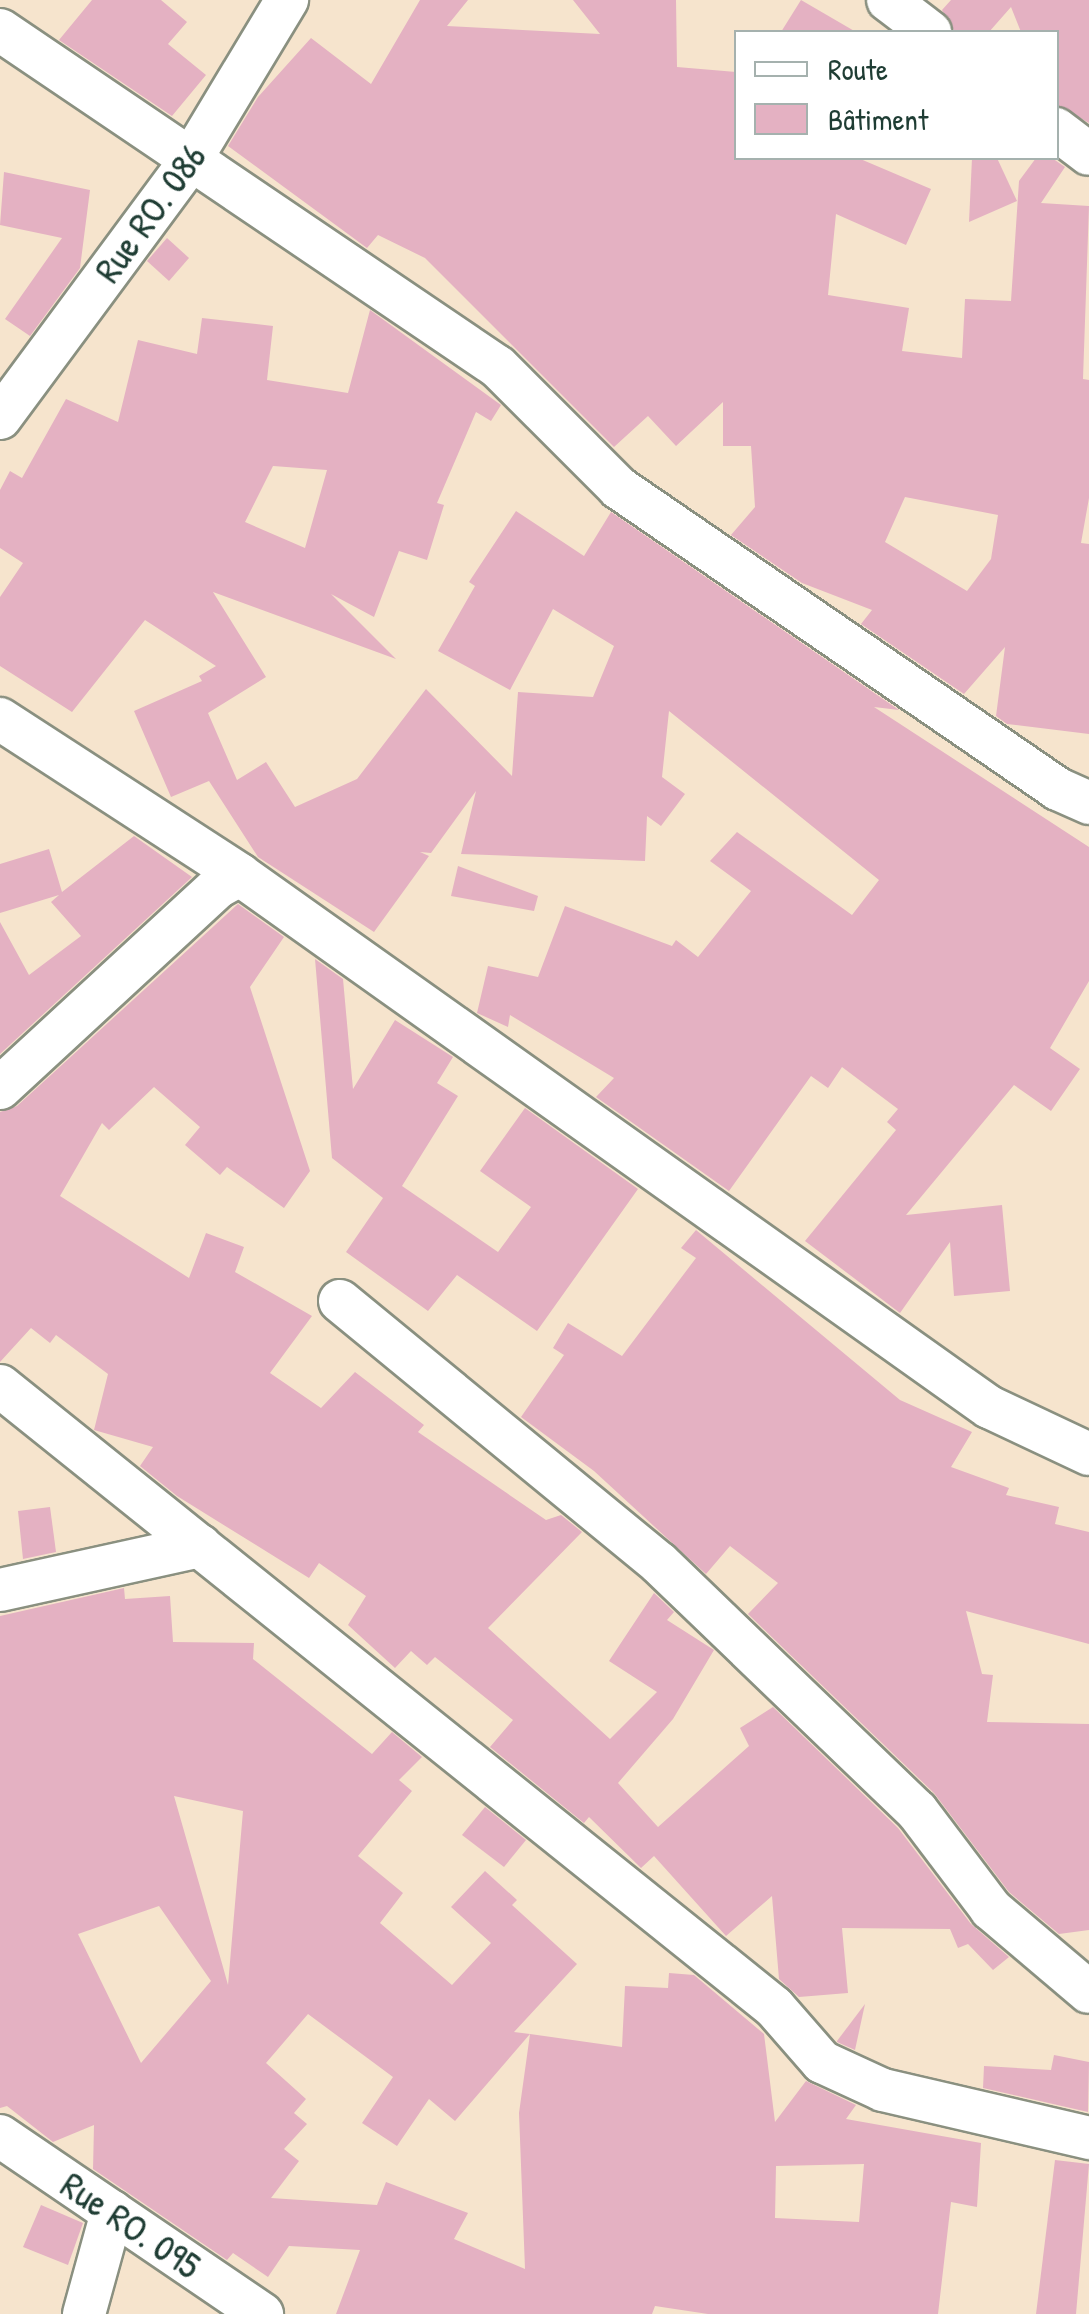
<!DOCTYPE html>
<meta charset="utf-8">
<style>
body{margin:0}
#map{position:relative;width:1089px;height:2314px;overflow:hidden;background:#f6e4cd;font-family:"Patrick Hand",sans-serif}
div>[style]{position:absolute}
.building>*{inset:0;background:#e4b1c2}
.roads{filter:drop-shadow(2px 0 #8a9080) drop-shadow(-2px 0 #8a9080) drop-shadow(0 2px #8a9080) drop-shadow(0 -2px #8a9080)}
.minor>*{height:42px;margin:-21px;padding:0 21px;transform-origin:21px;border-radius:21px;background:#fff}
span{translate:-50% -50%;white-space:nowrap;text-align:center;line-height:1.15;-webkit-text-stroke:8px #fff;paint-order:stroke}
.street-label{font-size:38px;color:#1f3d34}
.legend{position:absolute;left:734px;top:30px;width:325px;height:130px;box-sizing:border-box;background:#fff;border:2px solid #a5b1ae;margin:0;padding:12px 18px;list-style:none;font-size:30px;color:#1f3d34}
.legend li{display:flex;align-items:center;gap:20px;height:50px}
.legend b{width:50px;border:2px solid #a5b1ae}
</style>
<div id="map">
<div class="building">
<i style="clip-path:polygon(92px 0,161px 0,187px 22px,168px 44px,206px 75px,172px 116px,59px 40px)"></i>
<i style="clip-path:polygon(evenodd,420px 0,468px 0,447px 26px,600px 34px,573px 0,676px 0,677px 67px,736px 72px,736px 158px,858px 158px,931px 189px,906px 245px,836px 214px,828px 295px,909px 308px,902px 351px,962px 358px,965px 299px,1011px 301px,1019px 181px,1036px 158px,1052px 158px,1065px 167px,1041px 203px,1089px 206px,1083px 379px,1089px 380px,1089px 498px,1081px 543px,1089px 544px,1089px 734px,1007px 724px,996px 716px,1005px 647px,964px 694px,861px 624px,872px 610px,802px 583px,731px 535px,755px 507px,751px 446px,723px 446px,723px 402px,676px 446px,648px 416px,614px 447px,425px 258px,378px 235px,367px 248px,228px 146px,258px 97px,311px 38px,371px 84px,420px 0,905px 497px,998px 515px,991px 559px,967px 591px,885px 542px,905px 497px)"></i>
<i style="clip-path:polygon(801px 0,856px 32px,781px 32px)"></i>
<i style="clip-path:polygon(951px 0,1089px 0,1089px 123px,1056px 104px,1056px 32px,1021px 32px,1011px 7px,989px 32px,955px 32px,942px 10px)"></i>
<i style="clip-path:polygon(972px 158px,997px 158px,1017px 201px,969px 222px)"></i>
<i style="clip-path:polygon(4px 172px,90px 190px,80px 268px,30px 336px,5px 319px,62px 238px,0 225px)"></i>
<i style="clip-path:polygon(167px 238px,189px 258px,169px 281px,147px 261px)"></i>
<i style="clip-path:polygon(evenodd,370px 310px,501px 405px,491px 421px,476px 412px,437px 503px,444px 505px,427px 560px,399px 551px,374px 617px,331px 594px,396px 659px,213px 592px,266px 677px,208px 713px,237px 780px,266px 762px,295px 807px,357px 779px,426px 689px,512px 776px,518px 692px,593px 697px,614px 646px,553px 609px,510px 690px,438px 651px,475px 586px,469px 582px,516px 511px,584px 556px,611px 512px,899px 710px,874px 707px,1089px 847px,1089px 981px,1050px 1048px,1080px 1069px,1051px 1111px,1014px 1085px,906px 1215px,1002px 1205px,1010px 1291px,954px 1296px,950px 1242px,900px 1313px,805px 1241px,896px 1130px,887px 1122px,898px 1109px,842px 1067px,828px 1088px,811px 1076px,729px 1191px,596px 1097px,614px 1078px,510px 1015px,508px 1027px,477px 1013px,488px 966px,538px 977px,565px 906px,672px 946px,676px 940px,698px 957px,751px 891px,710px 861px,737px 832px,852px 915px,879px 880px,669px 711px,662px 777px,685px 794px,661px 826px,647px 816px,645px 861px,461px 854px,476px 791px,431px 853px,420px 852px,429px 856px,374px 932px,258px 857px,209px 781px,171px 797px,134px 711px,202px 681px,199px 676px,216px 666px,145px 620px,72px 712px,0 666px,0 597px,23px 563px,0 548px,0 490px,10px 471px,22px 478px,66px 399px,118px 422px,138px 340px,197px 354px,202px 318px,273px 326px,267px 380px,348px 393px,370px 310px,273px 466px,327px 470px,305px 548px,245px 522px,273px 466px)"></i>
<i style="clip-path:polygon(134px 836px,192px 877px,0 1054px,0 922px,29px 975px,81px 936px,51px 902px,59px 895px,0 913px,0 864px,49px 849px,62px 892px)"></i>
<i style="clip-path:polygon(458px 866px,538px 896px,534px 911px,451px 896px)"></i>
<i style="clip-path:polygon(238px 904px,284px 937px,250px 987px,310px 1171px,284px 1208px,227px 1167px,220px 1175px,185px 1145px,200px 1127px,154px 1087px,109px 1130px,102px 1123px,60px 1196px,189px 1278px,206px 1233px,244px 1247px,235px 1272px,312px 1316px,270px 1373px,321px 1408px,355px 1372px,424px 1425px,418px 1432px,546px 1520px,561px 1515px,582px 1532px,488px 1628px,610px 1739px,657px 1692px,609px 1661px,654px 1593px,674px 1612px,667px 1620px,714px 1650px,673px 1719px,618px 1783px,658px 1827px,749px 1746px,740px 1728px,773px 1707px,898px 1828px,971px 1924px,1009px 1957px,993px 1970px,968px 1944px,958px 1948px,950px 1929px,842px 1928px,848px 1993px,799px 1997px,779px 1979px,772px 1896px,726px 1936px,654px 1856px,641px 1868px,589px 1817px,584px 1823px,490px 1747px,513px 1720px,435px 1657px,427px 1665px,411px 1651px,395px 1668px,348px 1625px,366px 1596px,319px 1563px,309px 1578px,177px 1496px,140px 1466px,153px 1447px,94px 1430px,108px 1374px,56px 1335px,50px 1343px,31px 1328px,0 1362px,0 1112px,17px 1106px)"></i>
<i style="clip-path:polygon(315px 959px,343px 979px,353px 1089px,395px 1020px,453px 1057px,437px 1083px,458px 1096px,402px 1186px,498px 1252px,531px 1207px,480px 1171px,525px 1108px,638px 1189px,537px 1331px,457px 1275px,428px 1311px,346px 1252px,383px 1198px,332px 1158px)"></i>
<i style="clip-path:polygon(696px 1230px,900px 1400px,972px 1432px,951px 1467px,1009px 1488px,1006px 1495px,1059px 1507px,1055px 1524px,1089px 1532px,1089px 1644px,966px 1611px,982px 1674px,993px 1675px,987px 1722px,1089px 1724px,1089px 1930px,1059px 1934px,1009px 1892px,934px 1793px,748px 1614px,778px 1583px,730px 1546px,706px 1574px,594px 1471px,521px 1417px,564px 1355px,553px 1348px,568px 1323px,622px 1356px,696px 1258px,681px 1248px)"></i>
<i style="clip-path:polygon(50px 1507px,56px 1552px,23px 1559px,18px 1511px)"></i>
<i style="clip-path:polygon(evenodd,124px 1588px,125px 1599px,170px 1596px,173px 1642px,254px 1643px,253px 1659px,372px 1754px,392px 1732px,422px 1757px,399px 1780px,412px 1791px,358px 1856px,403px 1893px,380px 1923px,452px 1985px,491px 1943px,451px 1907px,485px 1871px,517px 1900px,512px 1905px,577px 1964px,514px 2032px,530px 2034px,455px 2121px,429px 2099px,397px 2146px,362px 2123px,393px 2077px,308px 2014px,266px 2063px,306px 2099px,294px 2113px,307px 2124px,284px 2149px,299px 2161px,271px 2198px,377px 2205px,386px 2182px,468px 2213px,454px 2239px,525px 2269px,519px 2113px,530px 2034px,622px 2047px,625px 1986px,668px 1988px,669px 1973px,694px 1975px,764px 2034px,775px 2122px,806px 2081px,856px 2105px,846px 2119px,981px 2143px,977px 2207px,951px 2202px,938px 2314px,708px 2314px,655px 2306px,652px 2314px,336px 2314px,360px 2250px,289px 2246px,268px 2277px,233px 2253px,227px 2260px,93px 2169px,94px 2125px,53px 2142px,7px 2106px,0 2108px,0 1616px,124px 1588px,174px 1796px,243px 1811px,228px 1985px,223px 1967px,174px 1796px,124px 1588px,159px 1906px,211px 1981px,141px 2063px,78px 1934px,159px 1906px,124px 1588px,864px 2164px,859px 2222px,775px 2218px,776px 2166px,864px 2164px)"></i>
<i style="clip-path:polygon(485px 1807px,526px 1840px,504px 1867px,462px 1835px)"></i>
<i style="clip-path:polygon(865px 2004px,855px 2050px,837px 2042px,837px 2041px)"></i>
<i style="clip-path:polygon(1054px 2055px,1089px 2062px,1088px 2112px,983px 2088px,984px 2066px,1051px 2070px)"></i>
<i style="clip-path:polygon(1055px 2160px,1089px 2164px,1076px 2314px,1036px 2314px)"></i>
<i style="clip-path:polygon(41px 2205px,83px 2223px,68px 2265px,23px 2247px)"></i>
</div>
<div class="roads">
<div class="minor">
<i style="left:888px;top:0;width:53px;rotate:37.3deg"></i>
<i style="left:0;top:30px;width:601px;rotate:34.09deg"></i>
<i style="left:498px;top:367px;width:171px;rotate:45deg"></i>
<i style="left:619px;top:488px;width:532px;rotate:34.44deg"></i>
<i style="left:1058px;top:789px;width:34px;rotate:24deg"></i>
<i style="left:1056px;top:129px;width:41px;rotate:37.1deg"></i>
<i style="left:0;top:418px;width:316px;rotate:-53.5deg"></i>
<i style="left:188px;top:164px;width:192px;rotate:-58.9deg"></i>
<i style="left:0;top:719px;width:286px;rotate:33deg"></i>
<i style="left:240px;top:875px;width:919px;rotate:35.39deg"></i>
<i style="left:989px;top:1407px;width:110px;rotate:25.2deg"></i>
<i style="left:0;top:1088px;width:297px;rotate:-42.7deg"></i>
<i style="left:218px;top:887px;width:25px;rotate:-29deg"></i>
<i style="left:340px;top:1301px;width:413px;rotate:39.4deg"></i>
<i style="left:659px;top:1563px;width:358px;rotate:43.9deg"></i>
<i style="left:917px;top:1811px;width:123px;rotate:52.9deg"></i>
<i style="left:991px;top:1909px;width:128px;rotate:40.3deg"></i>
<i style="left:0;top:1386px;width:992px;rotate:38.74deg"></i>
<i style="left:774px;top:2007px;width:73px;rotate:48.9deg"></i>
<i style="left:822px;top:2062px;width:67px;rotate:24.7deg"></i>
<i style="left:883px;top:2090px;width:212px;rotate:13.1deg"></i>
<i style="left:0;top:1590px;width:205px;rotate:-12.4deg"></i>
<i style="left:0;top:2136px;width:317px;rotate:34.2deg"></i>
<i style="left:84px;top:2314px;width:106px;rotate:-74.6deg"></i>
</div>
</div>
<div class="street-label">
<span style="left:150px;top:213px;rotate:-54deg">Rue RO. 086</span>
<span style="left:131px;top:2225px;rotate:34deg">Rue RO. 095</span>
</div>
<ul class="legend">
<li><b style="height:12px;background:#fff"></b>Route</li>
<li><b style="height:28px;background:#e4b1c2"></b>Bâtiment</li>
</ul>
</div>
